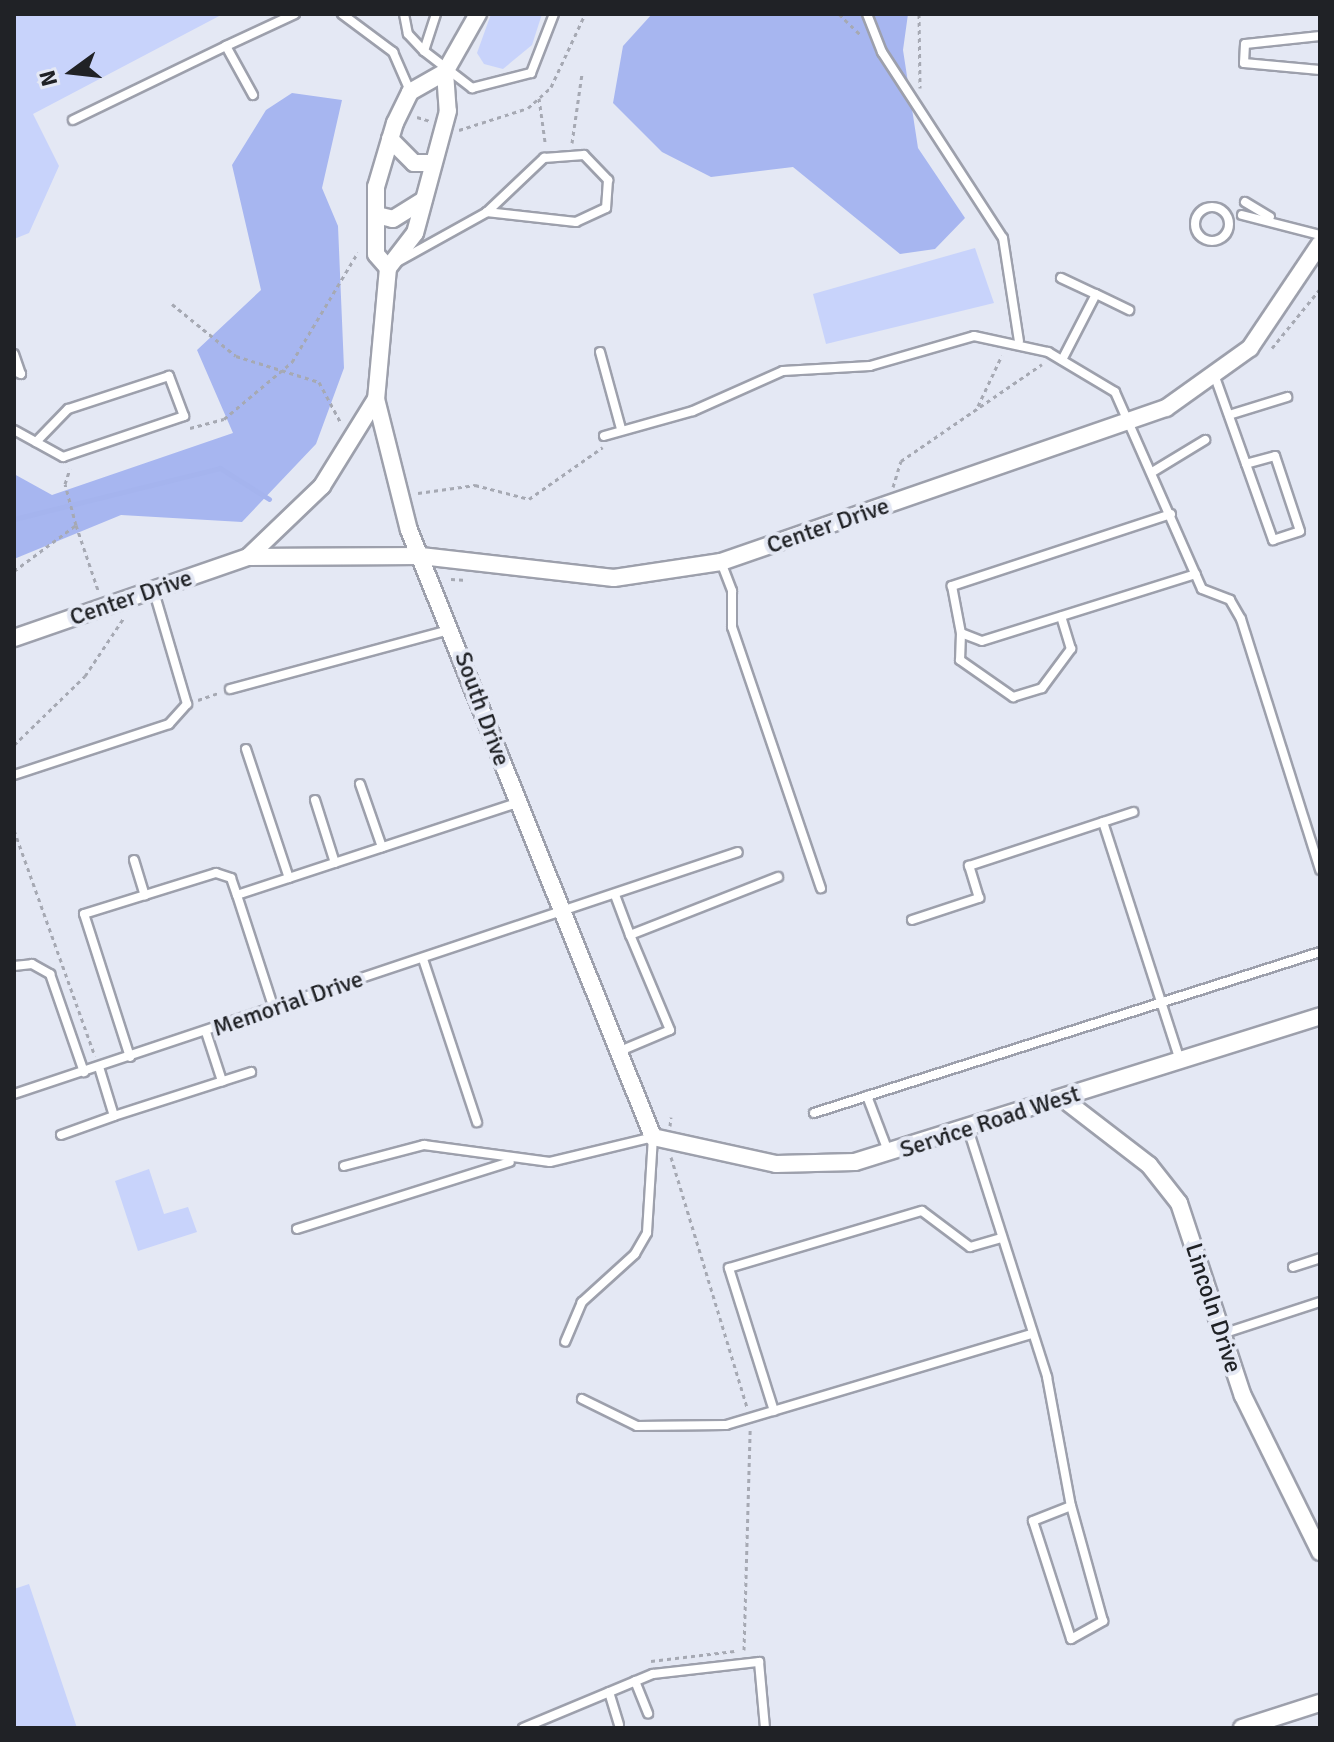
<!DOCTYPE html>
<style>
body{margin:0}
#map{position:relative;width:1334px;height:1742px;overflow:hidden;background:#e4e8f4;font-family:Signika,sans-serif}
div>[style]{position:absolute}
.green>*{inset:0;background:#c8d3fb}
.forest>*{inset:0;background:#a7b6f0}
.stream>*{height:5px;margin:-2.5px;padding:0 2.5px;transform-origin:2.5px;border-radius:2.5px;background:#a5b4ee}
.path>*{height:3px;margin-top:-1.5px;transform-origin:0;background:repeating-linear-gradient(90deg,#a6a9b3 0 4px,transparent 0 8px)}
.roads{filter:drop-shadow(2px 0 #9da0ac) drop-shadow(-2px 0 #9da0ac) drop-shadow(0 2px #9da0ac) drop-shadow(0 -2px #9da0ac)}
.lane>*{height:8px;margin:-4px;padding:0 4px;transform-origin:4px;border-radius:4px;background:#fff}
.lane>.ring{margin:-4px;padding:0;box-sizing:content-box;background:none;border:8px solid #fff;border-radius:50%}
.street>*{height:16px;margin:-8px;padding:0 8px;transform-origin:8px;border-radius:8px;background:#fff}
span{translate:-50% -50%;white-space:nowrap;text-align:center;line-height:1.15;-webkit-text-stroke:8px #e4e8f4;paint-order:stroke}
.street-label{font-size:24px;color:#202226}
.frame{position:absolute;inset:0;border:16px solid #202226;pointer-events:none}
.north{position:absolute;left:32px;top:32px;width:80px;height:80px;-webkit-text-stroke:6px #e4e8f4;paint-order:stroke;rotate:255deg;font-size:22px;font-weight:700;line-height:32px;text-align:center;color:#202226}
.north::after{content:'';display:block;margin:auto;width:28px;height:36px;background:#202226;clip-path:polygon(50% 0,100% 100%,50% 72%,0 100%)}
</style>
<div id="map">
<div class="green">
<i style="clip-path:polygon(14px 14px,223px 14px,33px 114px,59px 166px,29px 233px,14px 239px)"></i>
<i style="clip-path:polygon(491px 14px,542px 14px,532px 45px,503px 69px,484px 64px,477px 53px)"></i>
<i style="clip-path:polygon(975px 248px,994px 303px,826px 344px,813px 294px)"></i>
<i style="clip-path:polygon(149px 1169px,164px 1214px,188px 1207px,197px 1232px,138px 1251px,115px 1181px)"></i>
<i style="clip-path:polygon(29px 1584px,77px 1728px,14px 1728px,14px 1589px)"></i>
</div>
<div class="forest">
<i style="clip-path:polygon(652px 14px,908px 14px,903px 50px,918px 148px,965px 218px,935px 249px,900px 254px,793px 167px,711px 177px,662px 152px,613px 103px,623px 46px)"></i>
<i style="clip-path:polygon(292px 93px,342px 100px,322px 188px,338px 226px,344px 368px,316px 444px,242px 522px,121px 515px,14px 559px,14px 474px,52px 495px,233px 433px,197px 350px,261px 290px,232px 165px,266px 110px)"></i>
</div>
<div class="stream">
<i style="left:14px;top:519px;width:212px;rotate:-13.9deg"></i>
<i style="left:220px;top:468px;width:58px;rotate:32.3deg"></i>
</div>
<div class="path">
<i style="left:839px;top:14px;width:30px;rotate:44deg"></i>
<i style="left:919px;top:14px;width:74px;rotate:89.2deg"></i>
<i style="left:539px;top:98px;width:44px;rotate:82.2deg"></i>
<i style="left:417px;top:117px;width:14px;rotate:17deg"></i>
<i style="left:459px;top:130px;width:72px;rotate:-17.7deg"></i>
<i style="left:528px;top:108px;width:31px;rotate:-42deg"></i>
<i style="left:551px;top:87px;width:81px;rotate:-65deg"></i>
<i style="left:572px;top:143px;width:70px;rotate:-81.8deg"></i>
<i style="left:172px;top:304px;width:82px;rotate:39.1deg"></i>
<i style="left:236px;top:356px;width:87px;rotate:17.4deg"></i>
<i style="left:319px;top:382px;width:47px;rotate:61.8deg"></i>
<i style="left:1272px;top:348px;width:76px;rotate:-50.9deg"></i>
<i style="left:978px;top:406px;width:56px;rotate:-64.8deg"></i>
<i style="left:190px;top:428px;width:35px;rotate:-15deg"></i>
<i style="left:224px;top:419px;width:89px;rotate:-40deg"></i>
<i style="left:292px;top:362px;width:128px;rotate:-59deg"></i>
<i style="left:893px;top:487px;width:27px;rotate:-73deg"></i>
<i style="left:901px;top:461px;width:171px;rotate:-34.5deg"></i>
<i style="left:418px;top:493px;width:58px;rotate:-8deg"></i>
<i style="left:475px;top:485px;width:56px;rotate:14.5deg"></i>
<i style="left:529px;top:499px;width:90px;rotate:-35.1deg"></i>
<i style="left:76px;top:525px;width:69px;rotate:71.3deg"></i>
<i style="left:14px;top:571px;width:77px;rotate:-36.6deg"></i>
<i style="left:76px;top:525px;width:42px;rotate:-105deg"></i>
<i style="left:65px;top:484px;width:16px;rotate:-72deg"></i>
<i style="left:451px;top:579px;width:16px;rotate:4deg"></i>
<i style="left:198px;top:700px;width:21px;rotate:-19deg"></i>
<i style="left:14px;top:745px;width:99px;rotate:-44.2deg"></i>
<i style="left:85px;top:676px;width:69px;rotate:-56.3deg"></i>
<i style="left:14px;top:830px;width:240px;rotate:70.3deg"></i>
<i style="left:670px;top:1126px;width:9px;rotate:-84deg"></i>
<i style="left:671px;top:1157px;width:261px;rotate:73.1deg"></i>
<i style="left:744px;top:1650px;width:220px;rotate:-88.4deg"></i>
<i style="left:651px;top:1661px;width:84px;rotate:-6.9deg"></i>
</div>
<div class="roads">
<div class="lane">
<i style="left:342px;top:14px;width:64px;rotate:36.7deg"></i>
<i style="left:393px;top:52px;width:43px;rotate:66.4deg"></i>
<i style="left:404px;top:14px;width:20px;rotate:79deg"></i>
<i style="left:408px;top:34px;width:23px;rotate:47deg"></i>
<i style="left:436px;top:14px;width:39px;rotate:108deg"></i>
<i style="left:424px;top:51px;width:61px;rotate:37.6deg"></i>
<i style="left:472px;top:88px;width:61px;rotate:-14.3deg"></i>
<i style="left:531px;top:73px;width:63px;rotate:-68.7deg"></i>
<i style="left:867px;top:14px;width:41px;rotate:68.5deg"></i>
<i style="left:882px;top:52px;width:222px;rotate:57deg"></i>
<i style="left:1003px;top:238px;width:104px;rotate:81.2deg"></i>
<i style="left:1320px;top:36px;width:75px;rotate:173.9deg"></i>
<i style="left:1245px;top:44px;width:19px;rotate:93deg"></i>
<i style="left:1244px;top:63px;width:76px;rotate:5.3deg"></i>
<i style="left:253px;top:95px;width:56px;rotate:-118.9deg"></i>
<i style="left:226px;top:46px;width:76px;rotate:-24.9deg"></i>
<i style="left:73px;top:120px;width:170px;rotate:-25.8deg"></i>
<i style="left:1245px;top:202px;width:29px;rotate:31deg"></i>
<i class="ring" style="left:1195px;top:207px;width:26px;height:26px"></i>
<i style="left:1242px;top:215px;width:81px;rotate:14.4deg"></i>
<i style="left:399px;top:261px;width:101px;rotate:-29.1deg"></i>
<i style="left:487px;top:212px;width:79px;rotate:-43.5deg"></i>
<i style="left:544px;top:158px;width:40px;rotate:-4.3deg"></i>
<i style="left:584px;top:155px;width:35px;rotate:46deg"></i>
<i style="left:608px;top:180px;width:28px;rotate:94deg"></i>
<i style="left:606px;top:208px;width:33px;rotate:155deg"></i>
<i style="left:576px;top:222px;width:90px;rotate:-173.6deg"></i>
<i style="left:1061px;top:278px;width:38px;rotate:25deg"></i>
<i style="left:600px;top:352px;width:80px;rotate:74.7deg"></i>
<i style="left:14px;top:354px;width:21px;rotate:71deg"></i>
<i style="left:21px;top:374px;width:8px;rotate:-157deg"></i>
<i style="left:1062px;top:360px;width:74px;rotate:-62.7deg"></i>
<i style="left:1096px;top:294px;width:37px;rotate:26deg"></i>
<i style="left:1215px;top:377px;width:92px;rotate:70.4deg"></i>
<i style="left:1246px;top:464px;width:81px;rotate:70.4deg"></i>
<i style="left:1273px;top:540px;width:28px;rotate:-18deg"></i>
<i style="left:1300px;top:531px;width:79px;rotate:-108.4deg"></i>
<i style="left:1275px;top:456px;width:30px;rotate:165deg"></i>
<i style="left:1229px;top:415px;width:61px;rotate:-17.2deg"></i>
<i style="left:14px;top:430px;width:56px;rotate:28.9deg"></i>
<i style="left:63px;top:457px;width:128px;rotate:-18.7deg"></i>
<i style="left:184px;top:416px;width:43px;rotate:-110.6deg"></i>
<i style="left:169px;top:376px;width:106px;rotate:161.9deg"></i>
<i style="left:68px;top:409px;width:46px;rotate:134.1deg"></i>
<i style="left:604px;top:436px;width:92px;rotate:-15.7deg"></i>
<i style="left:693px;top:411px;width:98px;rotate:-24deg"></i>
<i style="left:783px;top:371px;width:87px;rotate:-3.3deg"></i>
<i style="left:870px;top:366px;width:108px;rotate:-16.1deg"></i>
<i style="left:974px;top:336px;width:76px;rotate:12.2deg"></i>
<i style="left:1048px;top:352px;width:78px;rotate:30.8deg"></i>
<i style="left:1115px;top:392px;width:215px;rotate:66.2deg"></i>
<i style="left:1202px;top:589px;width:30px;rotate:21deg"></i>
<i style="left:1230px;top:600px;width:22px;rotate:60deg"></i>
<i style="left:1241px;top:619px;width:263px;rotate:72.5deg"></i>
<i style="left:1154px;top:471px;width:60px;rotate:-31.3deg"></i>
<i style="left:1171px;top:514px;width:231px;rotate:161.8deg"></i>
<i style="left:952px;top:586px;width:48px;rotate:79.2deg"></i>
<i style="left:961px;top:633px;width:22px;rotate:21deg"></i>
<i style="left:982px;top:641px;width:224px;rotate:-17.4deg"></i>
<i style="left:721px;top:562px;width:31px;rotate:69deg"></i>
<i style="left:732px;top:591px;width:36px;rotate:90deg"></i>
<i style="left:732px;top:627px;width:276px;rotate:71.2deg"></i>
<i style="left:961px;top:633px;width:27px;rotate:92deg"></i>
<i style="left:960px;top:660px;width:65px;rotate:34.9deg"></i>
<i style="left:1013px;top:697px;width:30px;rotate:-17deg"></i>
<i style="left:1042px;top:688px;width:49px;rotate:-53.4deg"></i>
<i style="left:1071px;top:649px;width:34px;rotate:-107deg"></i>
<i style="left:230px;top:689px;width:230px;rotate:-15.1deg"></i>
<i style="left:246px;top:749px;width:136px;rotate:71.6deg"></i>
<i style="left:14px;top:775px;width:163px;rotate:-18.2deg"></i>
<i style="left:169px;top:724px;width:27px;rotate:-48deg"></i>
<i style="left:187px;top:704px;width:117px;rotate:-106.4deg"></i>
<i style="left:360px;top:784px;width:67px;rotate:70.8deg"></i>
<i style="left:315px;top:800px;width:66px;rotate:72.4deg"></i>
<i style="left:1103px;top:822px;width:250px;rotate:72.1deg"></i>
<i style="left:134px;top:860px;width:37px;rotate:73deg"></i>
<i style="left:615px;top:895px;width:43px;rotate:69.4deg"></i>
<i style="left:912px;top:920px;width:71px;rotate:-18.2deg"></i>
<i style="left:979px;top:898px;width:34px;rotate:-107deg"></i>
<i style="left:969px;top:866px;width:173px;rotate:-18.2deg"></i>
<i style="left:423px;top:959px;width:172px;rotate:71.7deg"></i>
<i style="left:14px;top:966px;width:18px;rotate:-6deg"></i>
<i style="left:32px;top:964px;width:21px;rotate:29deg"></i>
<i style="left:50px;top:974px;width:104px;rotate:70.9deg"></i>
<i style="left:274px;top:1009px;width:120px;rotate:-108deg"></i>
<i style="left:237px;top:895px;width:295px;rotate:-18.2deg"></i>
<i style="left:206px;top:1032px;width:52px;rotate:71.9deg"></i>
<i style="left:620px;top:1051px;width:54px;rotate:-22.8deg"></i>
<i style="left:670px;top:1030px;width:103px;rotate:-112.8deg"></i>
<i style="left:630px;top:935px;width:159px;rotate:-21.4deg"></i>
<i style="left:130px;top:1057px;width:150px;rotate:-107.8deg"></i>
<i style="left:84px;top:914px;width:138px;rotate:-17.3deg"></i>
<i style="left:216px;top:873px;width:16px;rotate:18deg"></i>
<i style="left:231px;top:878px;width:18px;rotate:71deg"></i>
<i style="left:14px;top:1094px;width:763px;rotate:-18.48deg"></i>
<i style="left:867px;top:1096px;width:59px;rotate:69.1deg"></i>
<i style="left:814px;top:1113px;width:531px;rotate:-17.65deg"></i>
<i style="left:114px;top:1116px;width:144px;rotate:-17.8deg"></i>
<i style="left:969px;top:1132px;width:257px;rotate:72.3deg"></i>
<i style="left:1047px;top:1377px;width:131px;rotate:79.5deg"></i>
<i style="left:1071px;top:1506px;width:41px;rotate:158.5deg"></i>
<i style="left:1033px;top:1521px;width:124px;rotate:72.1deg"></i>
<i style="left:1071px;top:1639px;width:37px;rotate:-29deg"></i>
<i style="left:1103px;top:1621px;width:119px;rotate:-105.5deg"></i>
<i style="left:61px;top:1135px;width:56px;rotate:-19.7deg"></i>
<i style="left:114px;top:1116px;width:51px;rotate:-107deg"></i>
<i style="left:344px;top:1166px;width:83px;rotate:-14.7deg"></i>
<i style="left:424px;top:1145px;width:127px;rotate:7.7deg"></i>
<i style="left:550px;top:1162px;width:106px;rotate:-13.6deg"></i>
<i style="left:653px;top:1137px;width:96px;rotate:93.6deg"></i>
<i style="left:647px;top:1233px;width:24px;rotate:120deg"></i>
<i style="left:635px;top:1254px;width:72px;rotate:137.8deg"></i>
<i style="left:582px;top:1302px;width:43px;rotate:113deg"></i>
<i style="left:297px;top:1229px;width:223px;rotate:-17.5deg"></i>
<i style="left:1293px;top:1267px;width:28px;rotate:-18deg"></i>
<i style="left:1222px;top:1334px;width:103px;rotate:-18.1deg"></i>
<i style="left:582px;top:1399px;width:61px;rotate:26.1deg"></i>
<i style="left:637px;top:1426px;width:89px;rotate:-0.6deg"></i>
<i style="left:726px;top:1425px;width:319px;rotate:-16.6deg"></i>
<i style="left:774px;top:1411px;width:150px;rotate:-107.5deg"></i>
<i style="left:729px;top:1268px;width:201px;rotate:-16.5deg"></i>
<i style="left:922px;top:1211px;width:60px;rotate:36.9deg"></i>
<i style="left:970px;top:1247px;width:33px;rotate:-16deg"></i>
<i style="left:635px;top:1681px;width:35px;rotate:68deg"></i>
<i style="left:609px;top:1692px;width:34px;rotate:73deg"></i>
<i style="left:523px;top:1728px;width:141px;rotate:-22.6deg"></i>
<i style="left:653px;top:1674px;width:107px;rotate:-6.5deg"></i>
<i style="left:759px;top:1662px;width:66px;rotate:84.8deg"></i>
</div>
<div class="street">
<i style="left:445px;top:72px;width:39px;rotate:86deg"></i>
<i style="left:448px;top:111px;width:126px;rotate:105.1deg"></i>
<i style="left:415px;top:233px;width:44px;rotate:127.6deg"></i>
<i style="left:388px;top:268px;width:132px;rotate:95.2deg"></i>
<i style="left:376px;top:399px;width:135px;rotate:75.9deg"></i>
<i style="left:409px;top:530px;width:654px;rotate:68.1deg"></i>
<i style="left:653px;top:1137px;width:126px;rotate:12.4deg"></i>
<i style="left:776px;top:1164px;width:79px;rotate:-1.5deg"></i>
<i style="left:855px;top:1162px;width:487px;rotate:-17.4deg"></i>
<i style="left:390px;top:139px;width:34px;rotate:45deg"></i>
<i style="left:414px;top:163px;width:17px"></i>
<i style="left:377px;top:215px;width:16px;rotate:14deg"></i>
<i style="left:393px;top:219px;width:36px;rotate:-32deg"></i>
<i style="left:388px;top:268px;width:18px;rotate:-131deg"></i>
<i style="left:376px;top:254px;width:67px;rotate:-90deg"></i>
<i style="left:376px;top:187px;width:67px;rotate:-73.5deg"></i>
<i style="left:395px;top:123px;width:34px;rotate:-64deg"></i>
<i style="left:410px;top:92px;width:40px;rotate:-29.7deg"></i>
<i style="left:445px;top:72px;width:67px;rotate:-60.4deg"></i>
<i style="left:248px;top:557px;width:103px;rotate:-43.8deg"></i>
<i style="left:322px;top:486px;width:102px;rotate:-58.2deg"></i>
<i style="left:14px;top:638px;width:248px;rotate:-19.1deg"></i>
<i style="left:248px;top:557px;width:173px;rotate:-0.3deg"></i>
<i style="left:421px;top:556px;width:194px;rotate:6.5deg"></i>
<i style="left:614px;top:578px;width:108px;rotate:-8.5deg"></i>
<i style="left:721px;top:562px;width:471px;rotate:-19.1deg"></i>
<i style="left:1166px;top:408px;width:103px;rotate:-35.5deg"></i>
<i style="left:1250px;top:348px;width:125px;rotate:-56.1deg"></i>
<i style="left:1062px;top:1098px;width:110px;rotate:37.6deg"></i>
<i style="left:1149px;top:1165px;width:48px;rotate:51.7deg"></i>
<i style="left:1179px;top:1203px;width:203px;rotate:71.7deg"></i>
<i style="left:1243px;top:1396px;width:174px;rotate:63.7deg"></i>
<i style="left:1242px;top:1728px;width:82px;rotate:-17.8deg"></i>
</div>
</div>
<div class="street-label">
<span style="left:828px;top:526px;rotate:-19deg">Center Drive</span>
<span style="left:131px;top:598px;rotate:-19deg">Center Drive</span>
<span style="left:482px;top:709px;rotate:70deg">South Drive</span>
<span style="left:288px;top:1004px;rotate:-19deg">Memorial Drive</span>
<span style="left:990px;top:1122px;rotate:-18deg">Service Road West</span>
<span style="left:1213px;top:1308px;rotate:72deg">Lincoln Drive</span>
</div>
<div class="frame"></div>
<div class="north">N</div>
</div>
